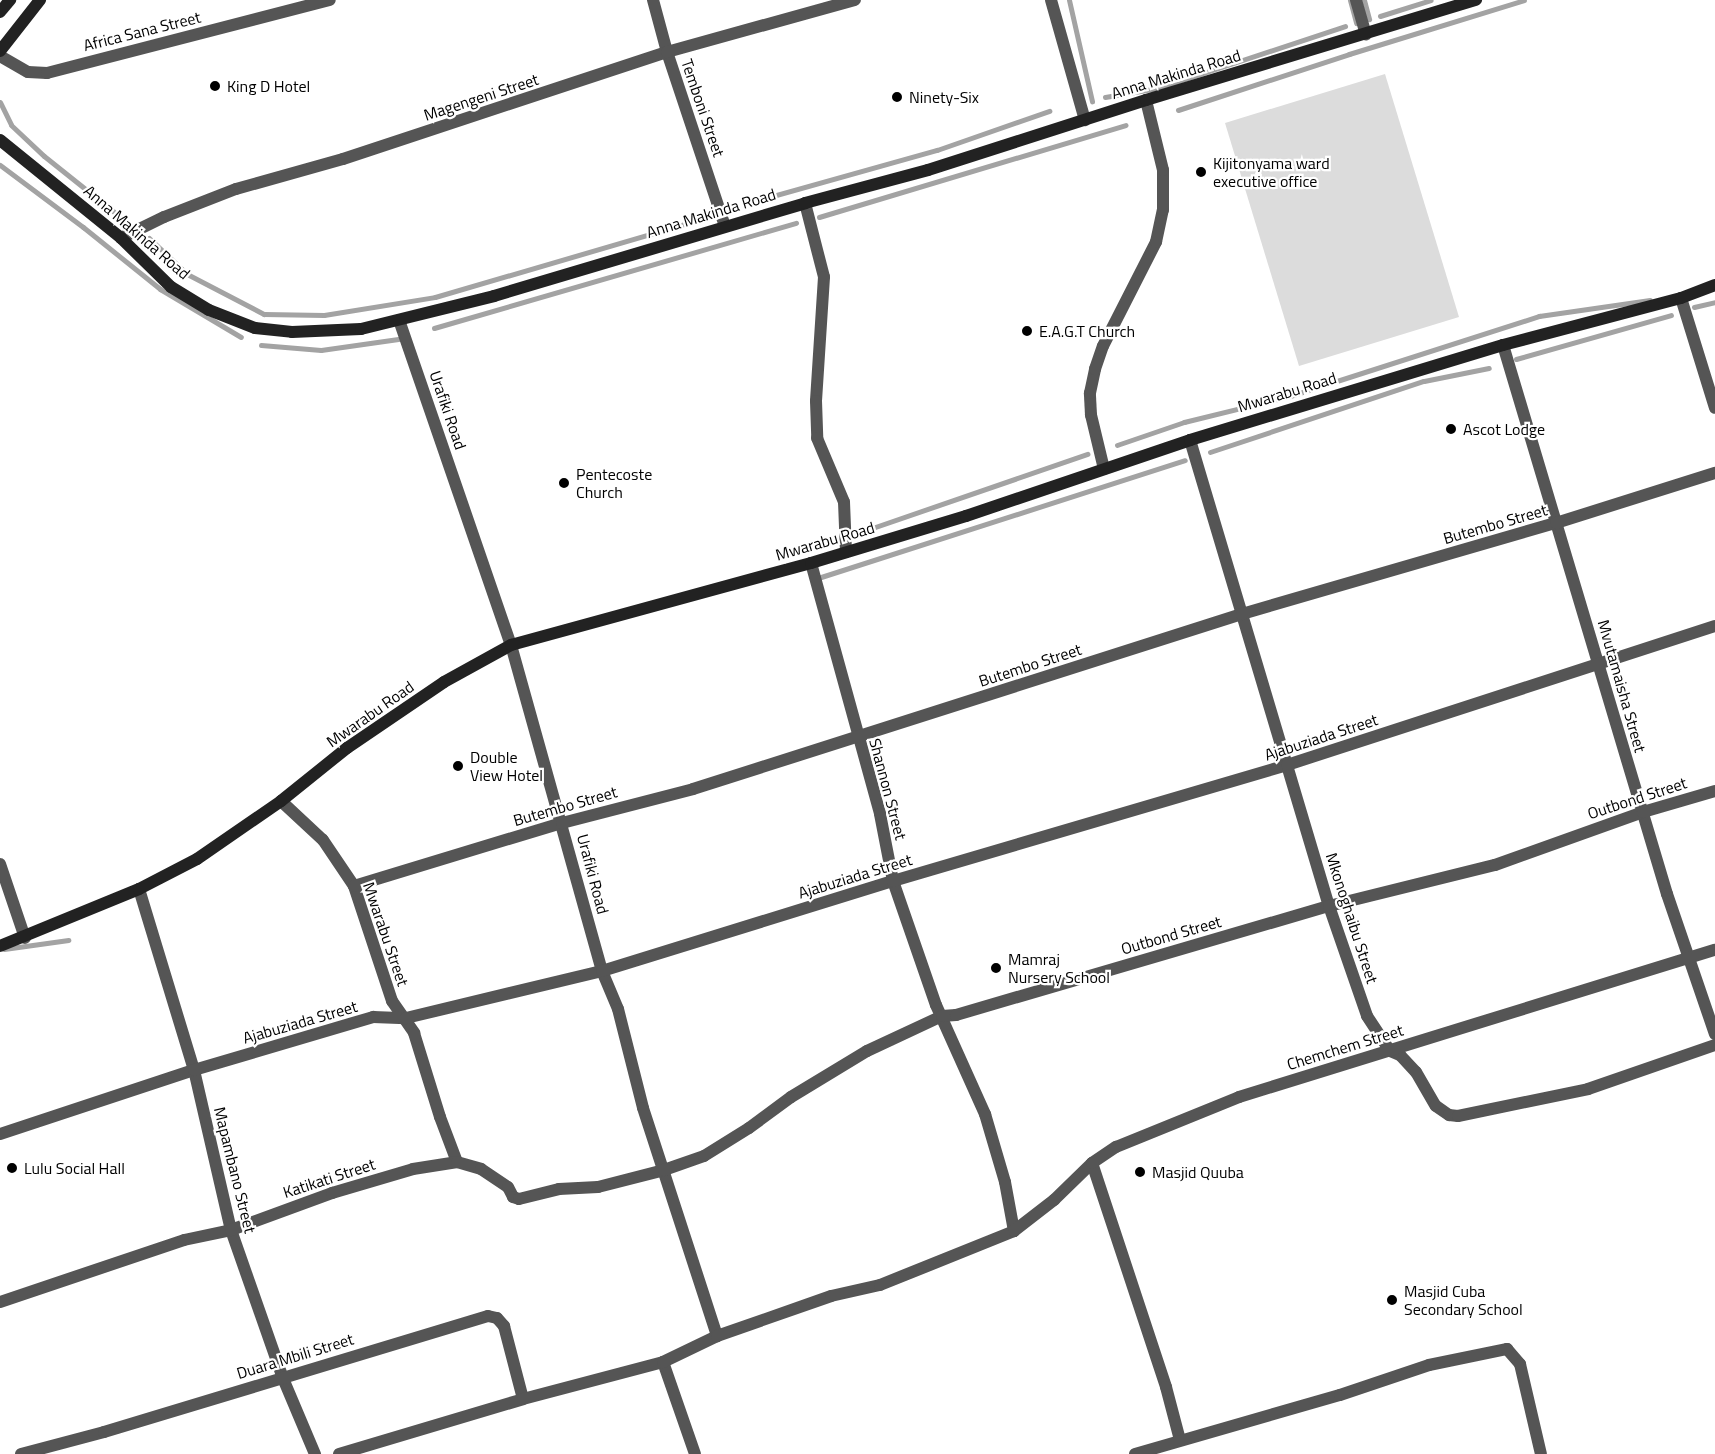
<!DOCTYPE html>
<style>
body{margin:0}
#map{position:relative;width:1715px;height:1454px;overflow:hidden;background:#fff;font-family:"Titillium Web",sans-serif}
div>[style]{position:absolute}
.green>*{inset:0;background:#dcdcdc}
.stream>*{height:5px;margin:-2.5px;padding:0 2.5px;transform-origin:2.5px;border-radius:2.5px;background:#a3a3a3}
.street>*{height:12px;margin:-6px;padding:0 6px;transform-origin:6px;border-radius:6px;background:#555}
.secondary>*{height:12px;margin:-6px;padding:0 6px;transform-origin:6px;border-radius:6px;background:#222}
.dots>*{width:16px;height:16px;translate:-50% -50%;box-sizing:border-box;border:3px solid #fff;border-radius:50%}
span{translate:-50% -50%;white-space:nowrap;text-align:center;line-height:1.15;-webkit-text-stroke:4.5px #fff;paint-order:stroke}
.street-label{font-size:16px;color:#000}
.poi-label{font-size:16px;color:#000}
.left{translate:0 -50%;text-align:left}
</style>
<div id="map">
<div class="green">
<i style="clip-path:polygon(1385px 74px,1459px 317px,1299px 366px,1225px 123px)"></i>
</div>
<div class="stream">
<i style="left:1069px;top:0;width:104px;rotate:77.2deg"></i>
<i style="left:1350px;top:0;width:24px;rotate:75deg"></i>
<i style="left:1364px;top:0;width:20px;rotate:75deg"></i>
<i style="left:1380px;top:16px;width:53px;rotate:-17.4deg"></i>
<i style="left:1105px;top:97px;width:54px;rotate:-9.6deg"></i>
<i style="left:1158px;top:88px;width:197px;rotate:-18.3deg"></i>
<i style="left:0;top:102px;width:25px;rotate:64deg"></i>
<i style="left:11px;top:125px;width:45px;rotate:43.2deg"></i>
<i style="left:44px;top:156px;width:107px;rotate:38.6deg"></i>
<i style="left:1178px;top:110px;width:180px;rotate:-18.1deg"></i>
<i style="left:1349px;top:54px;width:183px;rotate:-17.1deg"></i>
<i style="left:0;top:165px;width:104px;rotate:36.8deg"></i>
<i style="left:83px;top:227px;width:99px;rotate:38.8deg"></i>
<i style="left:160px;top:289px;width:94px;rotate:30.7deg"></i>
<i style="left:755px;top:201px;width:189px;rotate:-15.7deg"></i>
<i style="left:937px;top:150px;width:119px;rotate:-19.2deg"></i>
<i style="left:819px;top:217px;width:320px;rotate:-16.7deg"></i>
<i style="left:149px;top:238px;width:52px;rotate:43.5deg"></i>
<i style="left:187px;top:274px;width:87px;rotate:27.5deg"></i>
<i style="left:264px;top:314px;width:60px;rotate:1deg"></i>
<i style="left:324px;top:315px;width:112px;rotate:-9.2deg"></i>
<i style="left:435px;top:297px;width:295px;rotate:-16.3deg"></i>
<i style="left:1694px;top:307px;width:22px;rotate:-13deg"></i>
<i style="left:434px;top:328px;width:377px;rotate:-16.2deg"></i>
<i style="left:261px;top:345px;width:60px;rotate:4.8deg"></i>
<i style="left:321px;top:350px;width:78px;rotate:-8.1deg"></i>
<i style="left:1516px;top:359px;width:161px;rotate:-15.8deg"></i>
<i style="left:1117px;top:445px;width:71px;rotate:-18.9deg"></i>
<i style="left:1184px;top:422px;width:109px;rotate:-13.8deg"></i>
<i style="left:1290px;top:396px;width:262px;rotate:-17.8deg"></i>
<i style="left:1539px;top:316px;width:112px;rotate:-8.2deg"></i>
<i style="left:1210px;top:452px;width:225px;rotate:-18.4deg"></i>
<i style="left:1424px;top:381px;width:66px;rotate:-11.3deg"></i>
<i style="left:852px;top:535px;width:249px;rotate:-19deg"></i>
<i style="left:787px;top:555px;width:49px;rotate:-17.7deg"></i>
<i style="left:821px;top:577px;width:382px;rotate:-17.8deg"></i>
<i style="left:4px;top:949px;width:65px;rotate:-8deg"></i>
</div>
<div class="street">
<i style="left:653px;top:0;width:54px;rotate:74.9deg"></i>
<i style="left:667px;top:52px;width:183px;rotate:71.6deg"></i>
<i style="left:1051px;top:0;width:125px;rotate:74.2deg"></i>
<i style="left:1356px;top:0;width:36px;rotate:74deg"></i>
<i style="left:0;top:56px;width:32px;rotate:30deg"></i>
<i style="left:28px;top:72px;width:19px;rotate:3deg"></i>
<i style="left:47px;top:73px;width:292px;rotate:-14.5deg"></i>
<i style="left:805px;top:203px;width:76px;rotate:75.6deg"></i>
<i style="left:824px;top:277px;width:124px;rotate:93.7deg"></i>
<i style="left:816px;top:401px;width:37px;rotate:88deg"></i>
<i style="left:817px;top:438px;width:69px;rotate:67.1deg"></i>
<i style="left:844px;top:502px;width:50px;rotate:87.7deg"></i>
<i style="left:121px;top:238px;width:48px;rotate:-26deg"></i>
<i style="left:164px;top:217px;width:77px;rotate:-21.3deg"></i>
<i style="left:236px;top:189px;width:111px;rotate:-15.7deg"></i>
<i style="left:343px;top:159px;width:341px;rotate:-18.3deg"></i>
<i style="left:667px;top:52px;width:195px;rotate:-15.5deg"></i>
<i style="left:1681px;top:298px;width:115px;rotate:72.8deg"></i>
<i style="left:399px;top:320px;width:344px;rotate:71deg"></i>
<i style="left:511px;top:645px;width:338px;rotate:74.4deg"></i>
<i style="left:602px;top:971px;width:41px;rotate:67.2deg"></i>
<i style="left:618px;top:1009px;width:102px;rotate:75.8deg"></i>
<i style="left:643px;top:1108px;width:240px;rotate:72deg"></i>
<i style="left:1503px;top:345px;width:573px;rotate:73.37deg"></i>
<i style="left:1667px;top:894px;width:148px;rotate:71.1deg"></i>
<i style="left:1190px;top:440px;width:486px;rotate:73.4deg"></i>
<i style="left:1329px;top:906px;width:116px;rotate:70.9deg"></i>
<i style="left:1367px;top:1016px;width:42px;rotate:56.7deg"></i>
<i style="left:1390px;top:1051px;width:11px;rotate:22deg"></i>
<i style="left:1400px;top:1055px;width:23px;rotate:47deg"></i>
<i style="left:1416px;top:1072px;width:39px;rotate:60deg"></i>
<i style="left:1436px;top:1106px;width:16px;rotate:35deg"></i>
<i style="left:1449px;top:1115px;width:9px;rotate:6deg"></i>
<i style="left:1458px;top:1116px;width:133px;rotate:-11.7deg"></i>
<i style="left:1588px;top:1089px;width:134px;rotate:-19.1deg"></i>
<i style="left:1104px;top:469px;width:56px;rotate:-103.5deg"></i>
<i style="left:1091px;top:415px;width:22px;rotate:-93deg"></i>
<i style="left:1090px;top:393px;width:25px;rotate:-78deg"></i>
<i style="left:1095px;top:369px;width:24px;rotate:-71deg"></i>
<i style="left:1103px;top:346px;width:117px;rotate:-63deg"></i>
<i style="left:1156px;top:242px;width:33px;rotate:-78deg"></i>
<i style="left:1163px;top:210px;width:40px;rotate:-90deg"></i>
<i style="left:1163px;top:170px;width:72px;rotate:-103.7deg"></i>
<i style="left:811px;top:563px;width:260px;rotate:74.6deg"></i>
<i style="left:880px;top:814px;width:68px;rotate:79deg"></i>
<i style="left:893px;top:881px;width:131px;rotate:70.9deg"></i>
<i style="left:936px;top:1005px;width:120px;rotate:65.8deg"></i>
<i style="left:985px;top:1114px;width:71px;rotate:73.6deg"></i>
<i style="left:1005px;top:1182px;width:50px;rotate:79.6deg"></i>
<i style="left:281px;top:801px;width:57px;rotate:42.9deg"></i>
<i style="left:323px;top:840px;width:55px;rotate:56deg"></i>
<i style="left:354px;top:886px;width:121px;rotate:71.7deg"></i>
<i style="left:392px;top:1001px;width:39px;rotate:55deg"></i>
<i style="left:414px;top:1033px;width:88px;rotate:72.8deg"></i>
<i style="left:440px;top:1117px;width:48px;rotate:69.3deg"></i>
<i style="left:0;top:864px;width:78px;rotate:71.3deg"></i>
<i style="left:354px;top:886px;width:217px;rotate:-16.9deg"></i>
<i style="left:562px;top:823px;width:135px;rotate:-14.5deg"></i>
<i style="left:693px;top:789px;width:576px;rotate:-17.68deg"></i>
<i style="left:1242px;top:614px;width:327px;rotate:-16.2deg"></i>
<i style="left:1556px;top:523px;width:167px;rotate:-17.5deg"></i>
<i style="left:139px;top:889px;width:189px;rotate:73.1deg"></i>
<i style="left:194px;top:1070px;width:164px;rotate:77deg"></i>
<i style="left:231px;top:1230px;width:155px;rotate:70.7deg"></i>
<i style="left:282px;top:1376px;width:85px;rotate:67.1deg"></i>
<i style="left:0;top:1134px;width:204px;rotate:-18.3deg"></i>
<i style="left:194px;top:1070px;width:187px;rotate:-16.5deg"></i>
<i style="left:373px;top:1017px;width:33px;rotate:2deg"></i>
<i style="left:406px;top:1018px;width:202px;rotate:-13.5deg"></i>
<i style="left:602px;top:971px;width:305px;rotate:-17.2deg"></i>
<i style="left:893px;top:881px;width:411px;rotate:-16.4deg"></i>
<i style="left:1287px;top:765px;width:450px;rotate:-18deg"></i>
<i style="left:1092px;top:1163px;width:236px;rotate:71.7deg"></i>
<i style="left:1166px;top:1387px;width:55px;rotate:75.2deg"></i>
<i style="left:0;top:1302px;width:194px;rotate:-18.6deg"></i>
<i style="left:184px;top:1240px;width:48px;rotate:-12deg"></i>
<i style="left:231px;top:1230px;width:108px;rotate:-20.1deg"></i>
<i style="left:332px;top:1193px;width:84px;rotate:-16.5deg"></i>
<i style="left:413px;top:1169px;width:45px;rotate:-9deg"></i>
<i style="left:457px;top:1162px;width:25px;rotate:16deg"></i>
<i style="left:481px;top:1169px;width:32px;rotate:34deg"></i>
<i style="left:508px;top:1187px;width:11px;rotate:63deg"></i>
<i style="left:513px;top:1197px;width:6px;rotate:18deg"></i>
<i style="left:519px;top:1199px;width:41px;rotate:-14deg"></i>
<i style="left:559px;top:1189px;width:39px;rotate:-3deg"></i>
<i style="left:598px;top:1187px;width:68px;rotate:-14.4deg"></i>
<i style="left:664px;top:1170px;width:42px;rotate:-19.3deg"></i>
<i style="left:704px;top:1156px;width:53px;rotate:-31.9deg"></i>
<i style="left:749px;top:1128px;width:52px;rotate:-36.4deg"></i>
<i style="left:791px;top:1097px;width:89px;rotate:-31.2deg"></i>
<i style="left:867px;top:1051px;width:83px;rotate:-25deg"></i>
<i style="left:942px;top:1016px;width:14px;rotate:-4deg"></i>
<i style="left:956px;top:1015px;width:389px;rotate:-16.3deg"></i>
<i style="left:1329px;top:906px;width:171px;rotate:-13.9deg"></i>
<i style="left:1495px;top:865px;width:157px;rotate:-19.7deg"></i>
<i style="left:1643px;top:812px;width:75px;rotate:-16.3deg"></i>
<i style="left:663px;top:1362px;width:97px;rotate:70.8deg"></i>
<i style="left:21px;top:1454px;width:86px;rotate:-14.8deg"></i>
<i style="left:104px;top:1432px;width:401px;rotate:-16.8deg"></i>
<i style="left:488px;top:1316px;width:9px;rotate:13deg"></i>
<i style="left:497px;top:1318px;width:11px;rotate:49deg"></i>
<i style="left:504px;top:1326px;width:75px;rotate:75.4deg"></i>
<i style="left:339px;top:1454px;width:192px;rotate:-16.6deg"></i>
<i style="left:523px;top:1399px;width:145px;rotate:-14.8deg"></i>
<i style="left:663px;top:1362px;width:60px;rotate:-25.7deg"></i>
<i style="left:717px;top:1336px;width:121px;rotate:-19.3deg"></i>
<i style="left:831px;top:1296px;width:50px;rotate:-12.7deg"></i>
<i style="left:880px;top:1285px;width:144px;rotate:-21.9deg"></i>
<i style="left:1014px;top:1231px;width:51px;rotate:-37.8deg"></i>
<i style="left:1054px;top:1200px;width:53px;rotate:-44.2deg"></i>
<i style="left:1092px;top:1163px;width:29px;rotate:-34deg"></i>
<i style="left:1116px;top:1147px;width:133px;rotate:-22.1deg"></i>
<i style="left:1239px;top:1097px;width:498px;rotate:-17.2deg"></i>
<i style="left:1135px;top:1454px;width:213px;rotate:-16.1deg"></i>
<i style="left:1340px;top:1395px;width:94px;rotate:-18.6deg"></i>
<i style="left:1429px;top:1365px;width:80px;rotate:-11.6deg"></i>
<i style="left:1507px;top:1349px;width:20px;rotate:49deg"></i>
<i style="left:1520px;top:1364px;width:92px;rotate:76.9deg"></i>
</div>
<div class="secondary">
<i style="left:0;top:12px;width:16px;rotate:-50deg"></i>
<i style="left:0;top:51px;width:65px;rotate:-51.9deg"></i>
<i style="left:0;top:140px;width:156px;rotate:39deg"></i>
<i style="left:121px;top:238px;width:70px;rotate:44.4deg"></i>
<i style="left:171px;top:287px;width:44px;rotate:31.2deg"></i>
<i style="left:209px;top:310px;width:49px;rotate:21.4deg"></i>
<i style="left:255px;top:328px;width:37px;rotate:6deg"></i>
<i style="left:292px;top:332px;width:69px;rotate:-2.5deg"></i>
<i style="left:361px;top:329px;width:137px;rotate:-13.9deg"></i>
<i style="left:494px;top:296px;width:325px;rotate:-16.6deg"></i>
<i style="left:805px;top:203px;width:127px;rotate:-15deg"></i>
<i style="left:928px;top:170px;width:229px;rotate:-17.8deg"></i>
<i style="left:1146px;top:100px;width:345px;rotate:-16.9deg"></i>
<i style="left:0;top:946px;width:150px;rotate:-22.3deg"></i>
<i style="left:139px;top:889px;width:65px;rotate:-27.3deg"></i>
<i style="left:197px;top:859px;width:102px;rotate:-34.6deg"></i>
<i style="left:281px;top:801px;width:85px;rotate:-38.8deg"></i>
<i style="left:347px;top:748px;width:117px;rotate:-34.2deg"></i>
<i style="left:444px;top:682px;width:77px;rotate:-28.9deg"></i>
<i style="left:511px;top:645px;width:311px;rotate:-15.3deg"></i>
<i style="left:811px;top:563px;width:162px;rotate:-16.9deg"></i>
<i style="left:966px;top:516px;width:237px;rotate:-18.7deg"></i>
<i style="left:1190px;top:440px;width:327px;rotate:-16.9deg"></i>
<i style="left:1503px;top:345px;width:184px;rotate:-14.8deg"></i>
<i style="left:1681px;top:298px;width:36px;rotate:-21deg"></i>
</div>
<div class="dots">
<i style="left:215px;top:86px;background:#000"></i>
<i style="left:897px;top:97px;background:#000"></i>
<i style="left:1201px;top:172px;background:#000"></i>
<i style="left:1027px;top:331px;background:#000"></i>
<i style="left:1451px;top:429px;background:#000"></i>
<i style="left:564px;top:483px;background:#000"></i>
<i style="left:458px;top:766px;background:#000"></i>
<i style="left:996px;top:968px;background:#000"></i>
<i style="left:12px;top:1168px;background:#000"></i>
<i style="left:1140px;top:1172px;background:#000"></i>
<i style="left:1392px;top:1300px;background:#000"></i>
</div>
<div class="street-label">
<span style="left:142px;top:31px;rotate:-14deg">Africa Sana Street</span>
<span style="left:1176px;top:74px;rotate:-17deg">Anna Makinda Road</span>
<span style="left:481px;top:97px;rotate:-18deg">Magengeni Street</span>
<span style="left:703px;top:108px;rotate:71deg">Temboni Street</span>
<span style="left:711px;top:213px;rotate:-17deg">Anna Makinda Road</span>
<span style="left:137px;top:232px;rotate:41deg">Anna Makinda Road</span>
<span style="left:1287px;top:392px;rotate:-17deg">Mwarabu Road</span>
<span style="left:448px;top:410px;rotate:71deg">Urafiki Road</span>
<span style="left:1495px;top:524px;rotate:-16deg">Butembo Street</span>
<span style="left:825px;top:541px;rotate:-16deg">Mwarabu Road</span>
<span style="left:1030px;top:665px;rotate:-18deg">Butembo Street</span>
<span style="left:1622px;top:686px;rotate:74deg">Mvutamaisha Street</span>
<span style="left:370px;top:714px;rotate:-35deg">Mwarabu Road</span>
<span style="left:1321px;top:737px;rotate:-18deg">Ajabuziada Street</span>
<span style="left:888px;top:789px;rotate:75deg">Shannon Street</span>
<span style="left:1637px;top:798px;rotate:-18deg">Outbond Street</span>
<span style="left:565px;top:806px;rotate:-16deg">Butembo Street</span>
<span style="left:593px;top:874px;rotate:75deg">Urafiki Road</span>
<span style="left:855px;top:876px;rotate:-17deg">Ajabuziada Street</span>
<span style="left:1352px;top:918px;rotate:72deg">Mkonoghaibu Street</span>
<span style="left:386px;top:934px;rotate:71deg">Mwarabu Street</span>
<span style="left:1171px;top:935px;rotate:-16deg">Outbond Street</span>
<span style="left:300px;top:1022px;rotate:-16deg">Ajabuziada Street</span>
<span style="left:1345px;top:1047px;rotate:-17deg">Chemchem Street</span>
<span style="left:235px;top:1170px;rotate:76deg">Mapambano Street</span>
<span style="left:329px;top:1178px;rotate:-18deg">Katikati Street</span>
<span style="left:295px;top:1356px;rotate:-17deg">Duara Mbili Street</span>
</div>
<div class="poi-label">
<span class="left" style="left:227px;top:86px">King D Hotel</span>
<span class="left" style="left:909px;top:97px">Ninety-Six</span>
<span class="left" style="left:1213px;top:172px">Kijitonyama ward<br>executive office</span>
<span class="left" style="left:1039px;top:331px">E.A.G.T Church</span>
<span class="left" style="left:1463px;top:429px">Ascot Lodge</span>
<span class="left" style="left:576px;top:483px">Pentecoste<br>Church</span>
<span class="left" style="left:470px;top:766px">Double<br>View Hotel</span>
<span class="left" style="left:1008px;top:968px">Mamraj<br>Nursery School</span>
<span class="left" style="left:24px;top:1168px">Lulu Social Hall</span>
<span class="left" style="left:1152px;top:1172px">Masjid Quuba</span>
<span class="left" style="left:1404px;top:1300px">Masjid Cuba<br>Secondary School</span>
</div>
</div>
